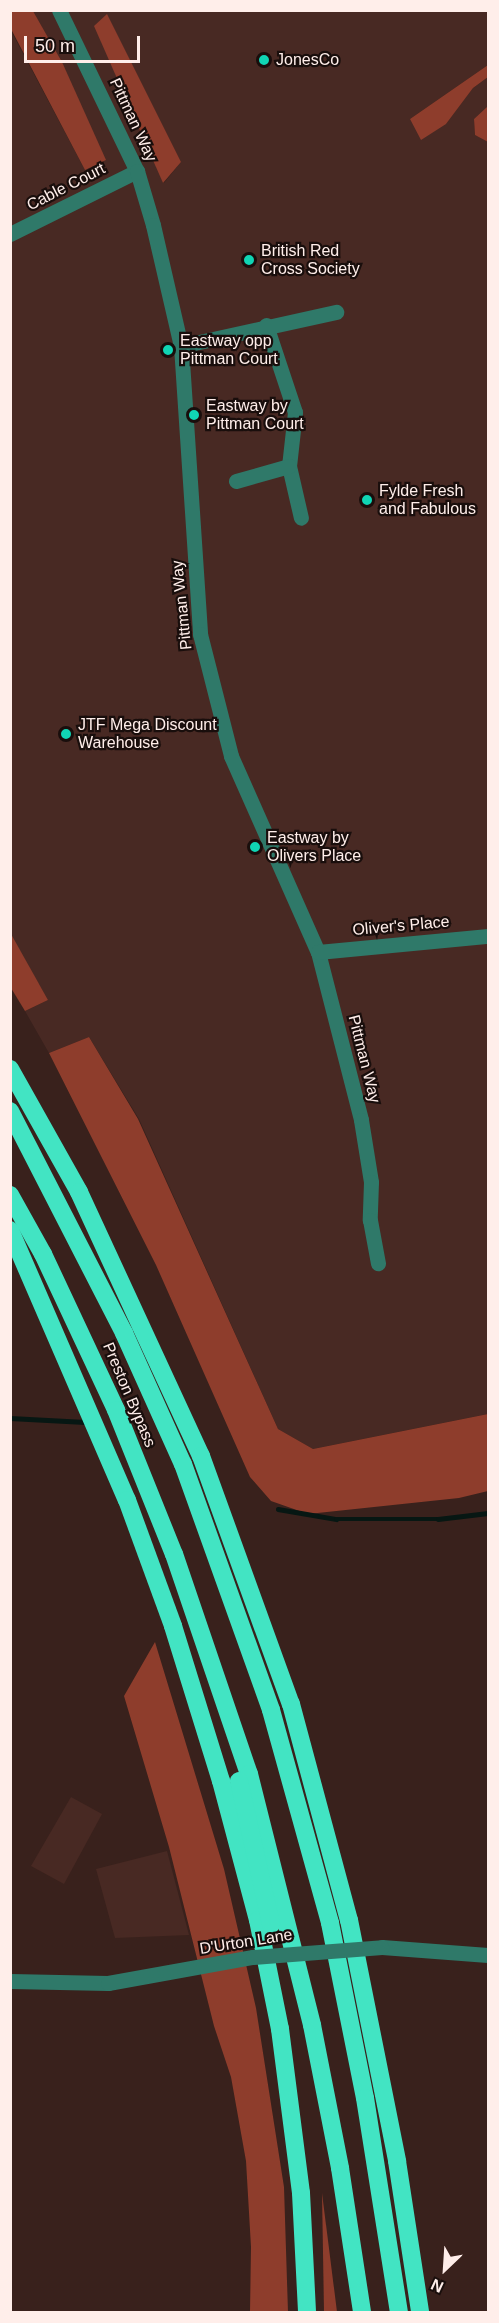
<!DOCTYPE html>
<style>
body{margin:0}
#map{position:relative;width:499px;height:2323px;overflow:hidden;background:#39211c;font-family:Arial,sans-serif}
div>[style]{position:absolute}
.built>*{inset:0;background:#482923}
.forest>*{inset:0;background:#8e3d2c}
.stream>*{height:4.5px;margin:-2.25px;padding:0 2.25px;transform-origin:2.25px;border-radius:2.25px;background:#071713}
.minor>*{height:15px;margin:-7.5px;padding:0 7.5px;transform-origin:7.5px;border-radius:7.5px;background:#2f7969}
.tertiary>*{height:15px;margin:-7.5px;padding:0 7.5px;transform-origin:7.5px;border-radius:7.5px;background:#2f7969}
.motorway>*{height:18px;margin:-9px;padding:0 9px;transform-origin:9px;border-radius:9px;background:#42e4c3}
.tertiary-bridge>*{height:15px;margin:-7.5px;padding:0 7.5px;transform-origin:7.5px;border-radius:7.5px;background:#2f7969}
.dots>*{width:16px;height:16px;translate:-50% -50%;box-sizing:border-box;border:3px solid #190e0c;border-radius:50%}
span{translate:-50% -50%;white-space:nowrap;text-align:center;line-height:1.15;-webkit-text-stroke:4.5px #190e0c;paint-order:stroke}
.poi-label{font-size:16px;color:#ffeeea}
.left{translate:0 -50%;text-align:left}
.street-label{font-size:16px;color:#ffeeea}
.frame{position:absolute;inset:0;border:12px solid #ffeeea;pointer-events:none}
.north{position:absolute;left:415px;top:2239px;width:60px;height:60px;-webkit-text-stroke:4px #190e0c;paint-order:stroke;rotate:205deg;font-size:16px;font-weight:700;line-height:24px;text-align:center;color:#ffeeea}
.north::after{content:'';display:block;margin:auto;width:21px;height:27px;background:#ffeeea;clip-path:polygon(50% 0,100% 100%,50% 72%,0 100%)}
.scale{position:absolute;left:24px;top:36px;width:116px;height:27px;box-sizing:border-box;border:3px solid #ffeeea;border-top:0;padding-left:8px;font-size:18px;line-height:21px;white-space:nowrap;color:#ffeeea;-webkit-text-stroke:4px #190e0c;paint-order:stroke}
</style>
<div id="map">
<div class="built">
<i style="clip-path:polygon(evenodd,33px 11px,488px 11px,488px 65px,410px 119px,446px 124px,473px 88px,488px 77px,488px 106px,474px 119px,475px 135px,488px 142px,488px 1414px,313px 1449px,278px 1429px,139px 1119px,89px 1037px,49px 1053px,25px 1011px,48px 1000px,10px 934px,10px 29px,85px 170px,62px 62px,33px 11px,107px 15px,181px 162px,164px 183px,163px 183px,107px 15px)"></i>
<i style="clip-path:polygon(71px 1797px,102px 1814px,64px 1884px,31px 1866px)"></i>
<i style="clip-path:polygon(167px 1851px,189px 1935px,115px 1938px,96px 1869px)"></i>
</div>
<div class="forest">
<i style="clip-path:polygon(10px 11px,33px 11px,62px 62px,106px 160px,85px 170px,11px 29px)"></i>
<i style="clip-path:polygon(107px 14px,181px 162px,163px 183px,94px 26px)"></i>
<i style="clip-path:polygon(488px 65px,488px 77px,473px 88px,446px 124px,421px 140px,410px 119px)"></i>
<i style="clip-path:polygon(488px 106px,488px 142px,475px 135px,474px 119px)"></i>
<i style="clip-path:polygon(11px 934px,48px 1000px,25px 1011px,11px 988px)"></i>
<i style="clip-path:polygon(89px 1037px,138px 1119px,278px 1429px,313px 1449px,488px 1414px,488px 1491px,459px 1498px,308px 1514px,271px 1501px,250px 1477px,156px 1265px,49px 1053px)"></i>
<i style="clip-path:polygon(155px 1642px,224px 1869px,256px 2008px,284px 2187px,288px 2312px,250px 2312px,251px 2247px,246px 2161px,231px 2077px,214px 2026px,169px 1847px,124px 1696px)"></i>
<i style="clip-path:polygon(322px 2193px,337px 2312px,324px 2312px)"></i>
</div>
<div class="stream">
<i style="left:10px;top:1418px;width:75px;rotate:3.1deg"></i>
<i style="left:278px;top:1509px;width:59px;rotate:9.8deg"></i>
<i style="left:336px;top:1519px;width:102px"></i>
<i style="left:438px;top:1519px;width:50px;rotate:-6.8deg"></i>
</div>
<div class="minor">
<i style="left:10px;top:234px;width:142px;rotate:-26.4deg"></i>
<i style="left:266px;top:325px;width:92px;rotate:71.6deg"></i>
<i style="left:295px;top:412px;width:54px;rotate:96.3deg"></i>
<i style="left:289px;top:466px;width:53px;rotate:77deg"></i>
<i style="left:181px;top:346px;width:159px;rotate:-12.4deg"></i>
<i style="left:236px;top:481px;width:55px;rotate:-15.8deg"></i>
<i style="left:318px;top:952px;width:173px;rotate:75.6deg"></i>
<i style="left:361px;top:1120px;width:63px;rotate:80.8deg"></i>
<i style="left:371px;top:1182px;width:38px;rotate:92deg"></i>
<i style="left:370px;top:1220px;width:44px;rotate:79.5deg"></i>
</div>
<div class="tertiary">
<i style="left:59px;top:10px;width:179px;rotate:64.2deg"></i>
<i style="left:137px;top:171px;width:56px;rotate:73.5deg"></i>
<i style="left:153px;top:225px;width:124px;rotate:77deg"></i>
<i style="left:181px;top:346px;width:289px;rotate:86.2deg"></i>
<i style="left:200px;top:634px;width:126px;rotate:75.7deg"></i>
<i style="left:231px;top:756px;width:214px;rotate:66.1deg"></i>
<i style="left:318px;top:952px;width:171px;rotate:-5.4deg"></i>
<i style="left:382px;top:1947px;width:106px;rotate:4.3deg"></i>
<i style="left:10px;top:1981px;width:98px;rotate:1.2deg"></i>
<i style="left:108px;top:1983px;width:147px;rotate:-10.2deg"></i>
</div>
<div class="motorway">
<i style="left:10px;top:1069px;width:141px;rotate:60.7deg"></i>
<i style="left:79px;top:1192px;width:291px;rotate:65.2deg"></i>
<i style="left:201px;top:1456px;width:264px;rotate:70.1deg"></i>
<i style="left:291px;top:1704px;width:224px;rotate:75deg"></i>
<i style="left:349px;top:1920px;width:246px;rotate:78.7deg"></i>
<i style="left:397px;top:2161px;width:153px;rotate:81.3deg"></i>
<i style="left:10px;top:1111px;width:250px;rotate:62.8deg"></i>
<i style="left:124px;top:1333px;width:144px;rotate:65.8deg"></i>
<i style="left:183px;top:1464px;width:261px;rotate:70.3deg"></i>
<i style="left:271px;top:1710px;width:221px;rotate:74.5deg"></i>
<i style="left:330px;top:1923px;width:178px;rotate:78.7deg"></i>
<i style="left:365px;top:2098px;width:217px;rotate:81deg"></i>
<i style="left:10px;top:1195px;width:68px;rotate:60.8deg"></i>
<i style="left:43px;top:1254px;width:172px;rotate:64.9deg"></i>
<i style="left:116px;top:1410px;width:155px;rotate:68.1deg"></i>
<i style="left:174px;top:1554px;width:232px;rotate:71.2deg"></i>
<i style="left:249px;top:1774px;width:259px;rotate:75.9deg"></i>
<i style="left:312px;top:2025px;width:146px;rotate:78.9deg"></i>
<i style="left:340px;top:2168px;width:146px;rotate:81.3deg"></i>
<i style="left:10px;top:1230px;width:294px;rotate:66.6deg"></i>
<i style="left:127px;top:1500px;width:134px;rotate:69.9deg"></i>
<i style="left:173px;top:1626px;width:162px;rotate:72.8deg"></i>
<i style="left:221px;top:1781px;width:144px;rotate:75.1deg"></i>
<i style="left:258px;top:1920px;width:111px;rotate:78.6deg"></i>
<i style="left:280px;top:2029px;width:165px;rotate:82.7deg"></i>
<i style="left:301px;top:2193px;width:119px;rotate:87.1deg"></i>
<i style="left:239px;top:1781px;width:147px;rotate:77.4deg"></i>
</div>
<div class="tertiary-bridge">
<i style="left:253px;top:1957px;width:129px;rotate:-4.4deg"></i>
</div>
<div class="dots">
<i style="left:264px;top:60px;background:#10d5b4"></i>
<i style="left:249px;top:260px;background:#10d5b4"></i>
<i style="left:168px;top:350px;background:#10d5b4"></i>
<i style="left:194px;top:415px;background:#10d5b4"></i>
<i style="left:367px;top:500px;background:#10d5b4"></i>
<i style="left:66px;top:734px;background:#10d5b4"></i>
<i style="left:255px;top:847px;background:#10d5b4"></i>
</div>
<div class="poi-label">
<span class="left" style="left:276px;top:60px">JonesCo</span>
<span class="left" style="left:261px;top:260px">British Red<br>Cross Society</span>
<span class="left" style="left:180px;top:350px">Eastway opp<br>Pittman Court</span>
<span class="left" style="left:206px;top:415px">Eastway by<br>Pittman Court</span>
<span class="left" style="left:379px;top:500px">Fylde Fresh<br>and Fabulous</span>
<span class="left" style="left:78px;top:734px">JTF Mega Discount<br>Warehouse</span>
<span class="left" style="left:267px;top:847px">Eastway by<br>Olivers Place</span>
</div>
<div class="street-label">
<span style="left:133px;top:120px;rotate:65deg">Pittman Way</span>
<span style="left:66px;top:187px;rotate:-27deg">Cable Court</span>
<span style="left:182px;top:605px;rotate:-96deg">Pittman Way</span>
<span style="left:401px;top:926px;rotate:-5deg">Oliver's Place</span>
<span style="left:364px;top:1059px;rotate:76deg">Pittman Way</span>
<span style="left:129px;top:1395px;rotate:67deg">Preston Bypass</span>
<span style="left:246px;top:1942px;rotate:-9deg">D'Urton Lane</span>
</div>
<div class="frame"></div>
<div class="north">N</div>
<div class="scale">50 m</div>
</div>
